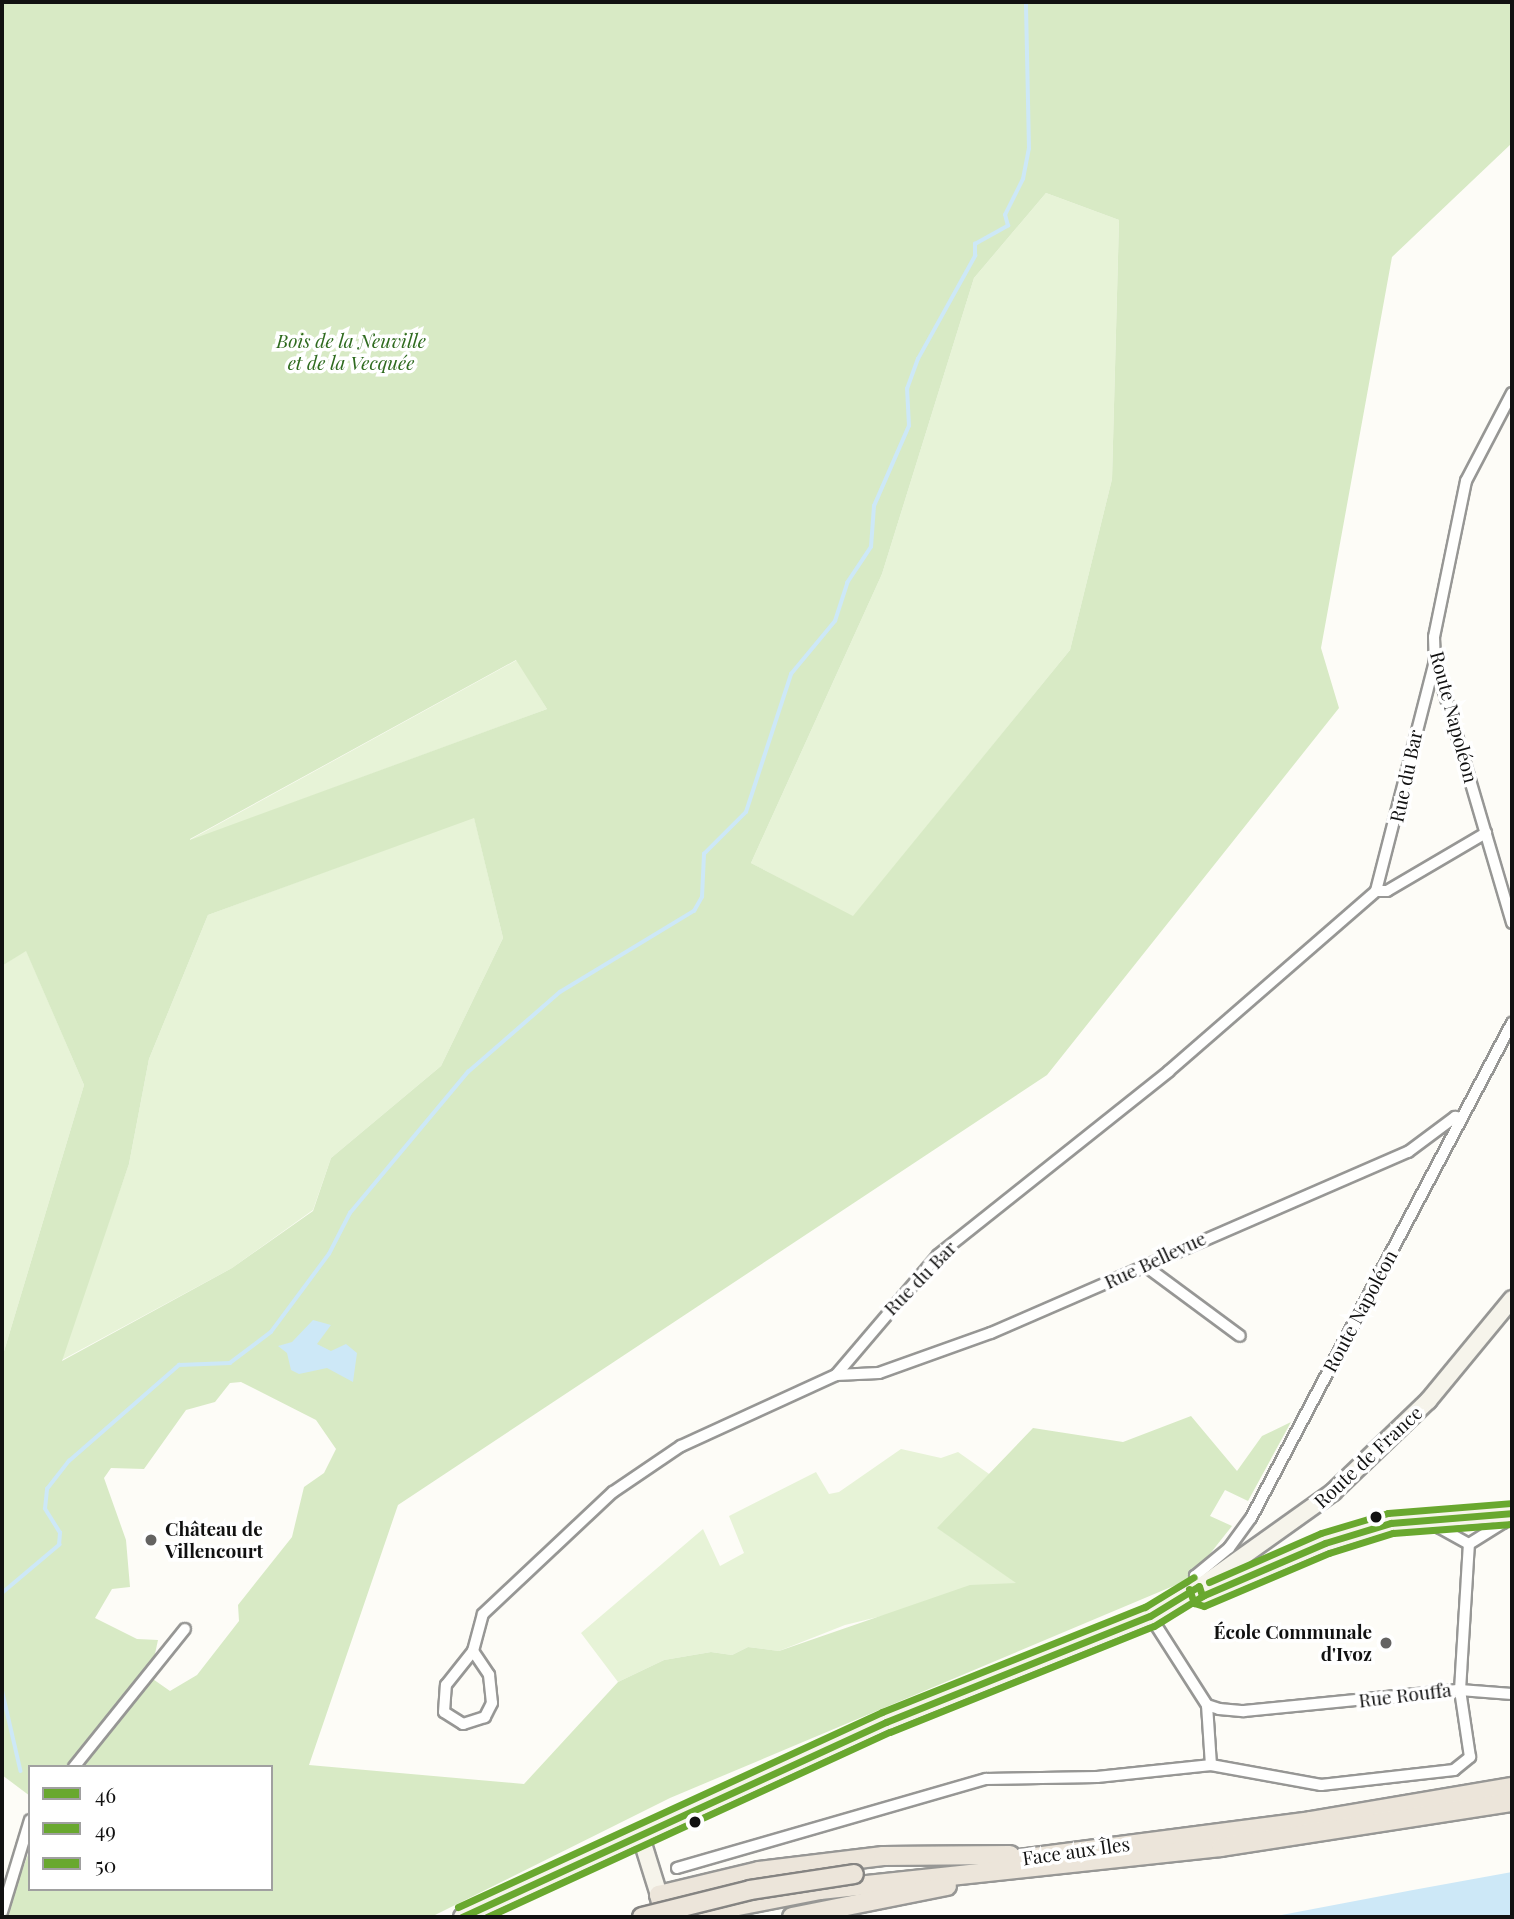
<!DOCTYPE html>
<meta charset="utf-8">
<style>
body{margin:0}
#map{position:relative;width:1514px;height:1919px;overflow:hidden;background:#fdfcf7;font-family:"Playfair Display",serif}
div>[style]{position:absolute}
.green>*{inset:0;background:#e7f3d7}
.forest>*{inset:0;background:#d8eac5}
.water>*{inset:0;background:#cde8f7}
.stream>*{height:3.5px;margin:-1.75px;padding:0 1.75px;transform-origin:1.75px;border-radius:1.75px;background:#cde8f7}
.roads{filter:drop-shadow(2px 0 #979795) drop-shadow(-2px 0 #979795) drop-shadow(0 2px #979795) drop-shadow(0 -2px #979795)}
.minor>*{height:10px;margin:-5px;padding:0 5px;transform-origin:5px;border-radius:5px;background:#fffffe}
.secondary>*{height:16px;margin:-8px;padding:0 8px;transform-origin:8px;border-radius:8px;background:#f6f4eb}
.trunk>*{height:18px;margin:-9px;padding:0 9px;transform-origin:9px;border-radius:9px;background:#ece5da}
.bridges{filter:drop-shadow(2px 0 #858482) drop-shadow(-2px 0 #858482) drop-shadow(0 2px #858482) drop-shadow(0 -2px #858482)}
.trunk-bridge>*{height:18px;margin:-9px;padding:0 9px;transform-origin:9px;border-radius:9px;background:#ece5da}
.bus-1>*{height:7px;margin:-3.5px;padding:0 3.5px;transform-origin:3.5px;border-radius:3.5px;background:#69a82f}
.bus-2>*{height:7px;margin:-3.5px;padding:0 3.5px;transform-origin:3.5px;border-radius:3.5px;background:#69a82f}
.bus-3>*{height:7px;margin:-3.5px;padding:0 3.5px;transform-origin:3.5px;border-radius:3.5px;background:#69a82f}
.dots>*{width:19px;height:19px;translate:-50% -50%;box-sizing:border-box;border:4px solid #fff;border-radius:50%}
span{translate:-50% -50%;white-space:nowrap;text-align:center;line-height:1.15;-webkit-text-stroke:7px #fff;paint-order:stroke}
.park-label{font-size:19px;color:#2f6b1f;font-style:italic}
.street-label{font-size:19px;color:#111}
.poi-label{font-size:19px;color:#111;font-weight:700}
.left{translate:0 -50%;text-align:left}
.right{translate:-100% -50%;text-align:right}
.frame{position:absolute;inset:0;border:4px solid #111;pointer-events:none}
.legend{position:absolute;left:28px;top:1765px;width:245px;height:126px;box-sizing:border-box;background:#fff;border:2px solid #a0a0a0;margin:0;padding:9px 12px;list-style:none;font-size:21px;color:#111}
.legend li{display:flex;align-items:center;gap:14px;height:35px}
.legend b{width:35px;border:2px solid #a0a0a0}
</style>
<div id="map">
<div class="green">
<i style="clip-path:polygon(1046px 193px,1119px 220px,1112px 479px,1070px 650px,853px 917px,751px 863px,882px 574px,974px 278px)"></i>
<i style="clip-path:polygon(517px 660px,547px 709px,184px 843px)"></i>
<i style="clip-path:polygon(474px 817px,503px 938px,441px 1066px,331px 1158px,313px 1210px,232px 1268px,60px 1361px,129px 1164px,149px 1059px,208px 915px)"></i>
<i style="clip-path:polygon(26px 950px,84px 1085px,2px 1358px,2px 966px)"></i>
<i style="clip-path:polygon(901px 1449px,941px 1458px,958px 1452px,992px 1476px,938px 1528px,1017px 1583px,845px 1625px,779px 1651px,748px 1647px,732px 1655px,711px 1652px,664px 1660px,618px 1682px,581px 1633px,703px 1529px,720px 1566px,744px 1553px,729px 1516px,816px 1472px,829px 1494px,839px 1492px)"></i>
</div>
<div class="forest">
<i style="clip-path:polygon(evenodd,2px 2px,1512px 2px,1512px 143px,1392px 257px,1321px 648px,1339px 708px,1047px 1075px,398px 1505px,309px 1765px,524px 1784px,618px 1682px,664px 1660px,711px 1652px,732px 1655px,748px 1647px,779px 1651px,970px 1585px,1016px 1583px,937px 1528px,1033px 1428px,1123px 1442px,1191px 1416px,1237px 1471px,1262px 1436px,1291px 1422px,1248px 1501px,1225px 1490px,1210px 1516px,1232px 1526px,1190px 1579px,670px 1798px,431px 1917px,5px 1917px,30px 1849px,30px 1889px,271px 1889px,271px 1767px,30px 1767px,30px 1796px,2px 1775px,2px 1358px,84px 1085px,26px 951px,2px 966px,2px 2px,1046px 193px,1119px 220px,1112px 479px,1070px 650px,853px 916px,751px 863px,882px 574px,974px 278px,1046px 193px,2px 2px,516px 660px,547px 709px,190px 840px,190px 839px,516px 660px,2px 2px,474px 818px,503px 938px,441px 1066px,331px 1158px,313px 1211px,232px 1268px,62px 1361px,129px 1164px,149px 1059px,208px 915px,474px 818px,2px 2px,241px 1382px,316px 1420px,336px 1449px,324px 1473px,304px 1487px,292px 1537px,238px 1605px,239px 1621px,197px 1675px,170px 1691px,150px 1677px,158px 1640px,137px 1639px,95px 1618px,112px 1589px,130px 1587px,126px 1540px,104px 1478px,111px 1468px,144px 1469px,186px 1410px,215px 1402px,230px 1383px,241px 1382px)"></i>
</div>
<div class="water">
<i style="clip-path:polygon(313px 1320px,331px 1325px,317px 1344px,331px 1351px,346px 1344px,357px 1353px,353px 1382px,327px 1368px,299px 1374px,291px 1370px,287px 1353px,278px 1346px,292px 1342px)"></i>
<i style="clip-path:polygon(1512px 1872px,1512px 1917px,1271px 1917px,1413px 1890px)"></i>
</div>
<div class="stream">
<i style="left:2px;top:1593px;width:75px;rotate:-40.1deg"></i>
<i style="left:59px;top:1545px;width:12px;rotate:-85deg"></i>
<i style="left:60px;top:1533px;width:28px;rotate:-122deg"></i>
<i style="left:45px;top:1509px;width:20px;rotate:-84deg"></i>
<i style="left:47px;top:1489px;width:36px;rotate:-52deg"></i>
<i style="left:69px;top:1461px;width:146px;rotate:-41.1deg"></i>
<i style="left:179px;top:1365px;width:51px;rotate:-2.2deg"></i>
<i style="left:230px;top:1363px;width:51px;rotate:-37.1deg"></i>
<i style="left:271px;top:1332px;width:97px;rotate:-53.4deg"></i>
<i style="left:329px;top:1254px;width:46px;rotate:-62.9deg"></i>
<i style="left:350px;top:1213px;width:184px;rotate:-50.1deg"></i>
<i style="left:468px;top:1072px;width:122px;rotate:-41deg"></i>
<i style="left:560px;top:992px;width:157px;rotate:-31.2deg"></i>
<i style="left:694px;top:911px;width:16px;rotate:-60deg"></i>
<i style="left:702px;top:897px;width:43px;rotate:-87.3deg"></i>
<i style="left:704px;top:854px;width:59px;rotate:-45deg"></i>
<i style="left:746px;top:812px;width:145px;rotate:-71.9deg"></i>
<i style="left:791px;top:674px;width:69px;rotate:-50.3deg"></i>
<i style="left:835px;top:621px;width:40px;rotate:-72deg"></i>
<i style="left:847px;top:583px;width:43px;rotate:-56.3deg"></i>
<i style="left:871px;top:547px;width:41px;rotate:-85.8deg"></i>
<i style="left:874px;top:506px;width:87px;rotate:-66.4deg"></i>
<i style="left:909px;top:426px;width:37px;rotate:-93deg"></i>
<i style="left:907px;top:389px;width:32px;rotate:-70deg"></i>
<i style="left:918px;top:359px;width:118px;rotate:-61deg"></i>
<i style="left:975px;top:256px;width:12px;rotate:-90deg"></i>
<i style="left:975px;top:244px;width:38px;rotate:-29deg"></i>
<i style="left:1008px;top:226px;width:11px;rotate:-105deg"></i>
<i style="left:1005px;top:215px;width:40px;rotate:-63.4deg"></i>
<i style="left:1023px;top:179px;width:31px;rotate:-79deg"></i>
<i style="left:1029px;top:149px;width:147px;rotate:-91.2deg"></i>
<i style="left:2px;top:1689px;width:84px;rotate:77deg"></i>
</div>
<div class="roads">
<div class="minor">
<i style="left:1512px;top:393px;width:99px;rotate:117.6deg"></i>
<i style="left:1466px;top:481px;width:159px;rotate:101.6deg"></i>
<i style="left:1434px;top:637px;width:24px;rotate:88deg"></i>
<i style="left:1435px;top:661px;width:273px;rotate:73.6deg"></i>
<i style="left:1435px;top:661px;width:237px;rotate:104.4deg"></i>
<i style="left:1376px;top:891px;width:11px"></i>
<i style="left:1387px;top:891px;width:115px;rotate:-30.4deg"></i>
<i style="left:1144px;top:1265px;width:119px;rotate:36.5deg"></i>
<i style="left:836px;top:1375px;width:43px;rotate:-2.7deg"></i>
<i style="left:879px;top:1373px;width:119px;rotate:-19.7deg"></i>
<i style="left:991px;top:1333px;width:455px;rotate:-23.5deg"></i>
<i style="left:1408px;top:1152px;width:59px;rotate:-36.7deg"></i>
<i style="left:1455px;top:1117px;width:7px;rotate:8deg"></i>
<i style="left:1436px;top:1519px;width:10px;rotate:66deg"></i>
<i style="left:1440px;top:1528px;width:33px;rotate:29deg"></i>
<i style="left:1469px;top:1544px;width:40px;rotate:-32deg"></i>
<i style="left:1503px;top:1523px;width:9px;rotate:-77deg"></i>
<i style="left:1199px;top:1586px;width:11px;rotate:-112deg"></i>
<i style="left:1195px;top:1576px;width:44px;rotate:-39.5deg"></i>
<i style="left:1229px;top:1548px;width:37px;rotate:-54deg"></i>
<i style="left:1251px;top:1518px;width:560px;rotate:-62.2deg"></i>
<i style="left:1150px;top:1616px;width:106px;rotate:57.4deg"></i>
<i style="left:1207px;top:1705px;width:13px;rotate:18deg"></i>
<i style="left:1219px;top:1709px;width:25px;rotate:5deg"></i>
<i style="left:1244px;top:1711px;width:217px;rotate:-5.6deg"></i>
<i style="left:1460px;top:1690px;width:146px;rotate:-86.5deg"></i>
<i style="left:473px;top:1651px;width:29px;rotate:56deg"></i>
<i style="left:489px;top:1675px;width:28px;rotate:84deg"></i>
<i style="left:492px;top:1703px;width:16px;rotate:117deg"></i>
<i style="left:485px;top:1717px;width:23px;rotate:162deg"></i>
<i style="left:463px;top:1724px;width:22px;rotate:-148deg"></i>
<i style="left:444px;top:1712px;width:27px;rotate:-86deg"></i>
<i style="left:446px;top:1685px;width:43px;rotate:-51.5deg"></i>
<i style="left:473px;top:1651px;width:38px;rotate:-75deg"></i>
<i style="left:483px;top:1614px;width:178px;rotate:-43.2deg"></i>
<i style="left:613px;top:1492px;width:82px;rotate:-34.1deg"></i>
<i style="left:681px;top:1446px;width:170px;rotate:-24.6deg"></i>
<i style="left:836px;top:1375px;width:157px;rotate:-49.6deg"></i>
<i style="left:938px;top:1255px;width:295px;rotate:-38.5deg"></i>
<i style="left:1169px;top:1071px;width:274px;rotate:-41deg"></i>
<i style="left:1207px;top:1705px;width:60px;rotate:86.2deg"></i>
<i style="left:74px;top:1767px;width:177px;rotate:-51.2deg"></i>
<i style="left:677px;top:1868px;width:322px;rotate:-16.1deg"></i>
<i style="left:986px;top:1779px;width:111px;rotate:-1deg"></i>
<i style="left:1097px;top:1777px;width:115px;rotate:-6deg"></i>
<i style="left:1211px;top:1765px;width:112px;rotate:10.3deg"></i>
<i style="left:1321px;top:1785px;width:134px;rotate:-6.4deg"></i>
<i style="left:1454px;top:1770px;width:21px;rotate:-39deg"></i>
<i style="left:1470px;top:1757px;width:68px;rotate:-98.5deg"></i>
<i style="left:1460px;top:1690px;width:52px;rotate:4.4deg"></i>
<i style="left:2px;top:1912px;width:96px;rotate:-73.1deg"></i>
</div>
<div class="secondary">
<i style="left:1199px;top:1586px;width:10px;rotate:73deg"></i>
<i style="left:1202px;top:1596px;width:134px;rotate:-23.3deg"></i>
<i style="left:1325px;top:1543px;width:69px;rotate:-16.9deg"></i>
<i style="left:1391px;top:1523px;width:121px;rotate:-4.7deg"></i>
<i style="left:640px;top:1834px;width:64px;rotate:72.7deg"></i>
<i style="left:462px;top:1917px;width:467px;rotate:-24.7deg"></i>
<i style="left:886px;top:1722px;width:284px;rotate:-21.9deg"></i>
<i style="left:1150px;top:1616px;width:46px;rotate:-28.8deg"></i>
<i style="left:1190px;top:1594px;width:176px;rotate:-35.5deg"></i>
<i style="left:1333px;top:1492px;width:132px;rotate:-43.8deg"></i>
<i style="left:1428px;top:1401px;width:132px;rotate:-50.5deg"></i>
</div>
<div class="trunk">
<i style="left:996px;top:1862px;width:317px;rotate:-7.4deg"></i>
<i style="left:1310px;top:1821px;width:205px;rotate:-9.6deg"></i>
<i style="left:665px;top:1917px;width:23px;rotate:-105deg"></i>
<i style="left:659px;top:1895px;width:103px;rotate:-13.5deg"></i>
<i style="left:759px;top:1871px;width:125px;rotate:-6.9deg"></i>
<i style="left:883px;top:1856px;width:127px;rotate:-0.5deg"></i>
<i style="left:682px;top:1917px;width:141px;rotate:-11.1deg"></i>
<i style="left:820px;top:1890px;width:403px;rotate:-6.1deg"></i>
<i style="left:1221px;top:1847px;width:294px;rotate:-8.8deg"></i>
<i style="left:792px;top:1917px;width:158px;rotate:-11.3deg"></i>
</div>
</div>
<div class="bridges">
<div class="trunk-bridge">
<i style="left:642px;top:1917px;width:111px;rotate:-14deg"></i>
<i style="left:750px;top:1890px;width:105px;rotate:-8.7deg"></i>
</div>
</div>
<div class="bus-1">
<i style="left:1199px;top:1586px;width:10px;rotate:73deg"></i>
<i style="left:1202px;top:1596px;width:134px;rotate:-23.3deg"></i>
<i style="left:1325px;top:1543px;width:69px;rotate:-16.9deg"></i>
<i style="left:1391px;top:1523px;width:121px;rotate:-4.7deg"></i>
<i style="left:462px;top:1917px;width:467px;rotate:-24.7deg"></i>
<i style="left:886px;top:1722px;width:284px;rotate:-21.9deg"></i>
<i style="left:1150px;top:1616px;width:57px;rotate:-31.5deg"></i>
</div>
<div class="bus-2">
<i style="left:1189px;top:1589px;width:15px;rotate:70deg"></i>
<i style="left:1194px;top:1603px;width:10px;rotate:17deg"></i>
<i style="left:1204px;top:1606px;width:136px;rotate:-23deg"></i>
<i style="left:1329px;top:1553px;width:67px;rotate:-17.4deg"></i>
<i style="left:1393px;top:1533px;width:119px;rotate:-4.3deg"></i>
<i style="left:487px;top:1917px;width:443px;rotate:-24.7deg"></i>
<i style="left:890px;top:1732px;width:284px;rotate:-21.9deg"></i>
<i style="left:1154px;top:1626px;width:59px;rotate:-31.8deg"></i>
</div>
<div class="bus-3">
<i style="left:1209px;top:1582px;width:122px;rotate:-23.6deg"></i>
<i style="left:1321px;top:1533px;width:70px;rotate:-16.6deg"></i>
<i style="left:1388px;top:1513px;width:123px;rotate:-4.6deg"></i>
<i style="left:458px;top:1907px;width:467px;rotate:-24.7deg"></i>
<i style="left:882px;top:1712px;width:283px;rotate:-21.8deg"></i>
<i style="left:1145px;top:1607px;width:57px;rotate:-31.5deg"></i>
</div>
<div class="dots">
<i style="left:1376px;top:1517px;background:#111"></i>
<i style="left:151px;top:1540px;background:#646362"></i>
<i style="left:1386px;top:1643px;background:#646362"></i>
<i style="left:695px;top:1822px;background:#111"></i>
</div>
<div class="park-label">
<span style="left:351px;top:352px">Bois de la Neuville<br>et de la Vecquée</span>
</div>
<div class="street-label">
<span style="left:1454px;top:717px;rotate:75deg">Route Napoléon</span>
<span style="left:1406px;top:776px;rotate:-78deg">Rue du Bar</span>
<span style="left:1155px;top:1260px;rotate:-25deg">Rue Bellevue</span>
<span style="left:920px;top:1278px;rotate:-46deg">Rue du Bar</span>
<span style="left:1360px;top:1311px;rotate:-62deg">Route Napoléon</span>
<span style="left:1368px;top:1457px;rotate:-43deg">Route de France</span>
<span style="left:1405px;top:1695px;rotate:-7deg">Rue Rouffa</span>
<span style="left:1076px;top:1851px;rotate:-8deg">Face aux Îles</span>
</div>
<div class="poi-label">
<span class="left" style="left:165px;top:1540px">Château de<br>Villencourt</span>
<span class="right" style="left:1372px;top:1643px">École Communale<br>d'Ivoz</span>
</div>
<div class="frame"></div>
<ul class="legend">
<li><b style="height:9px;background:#69a82f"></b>46</li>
<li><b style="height:9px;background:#69a82f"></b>49</li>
<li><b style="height:9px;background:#69a82f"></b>50</li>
</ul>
</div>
